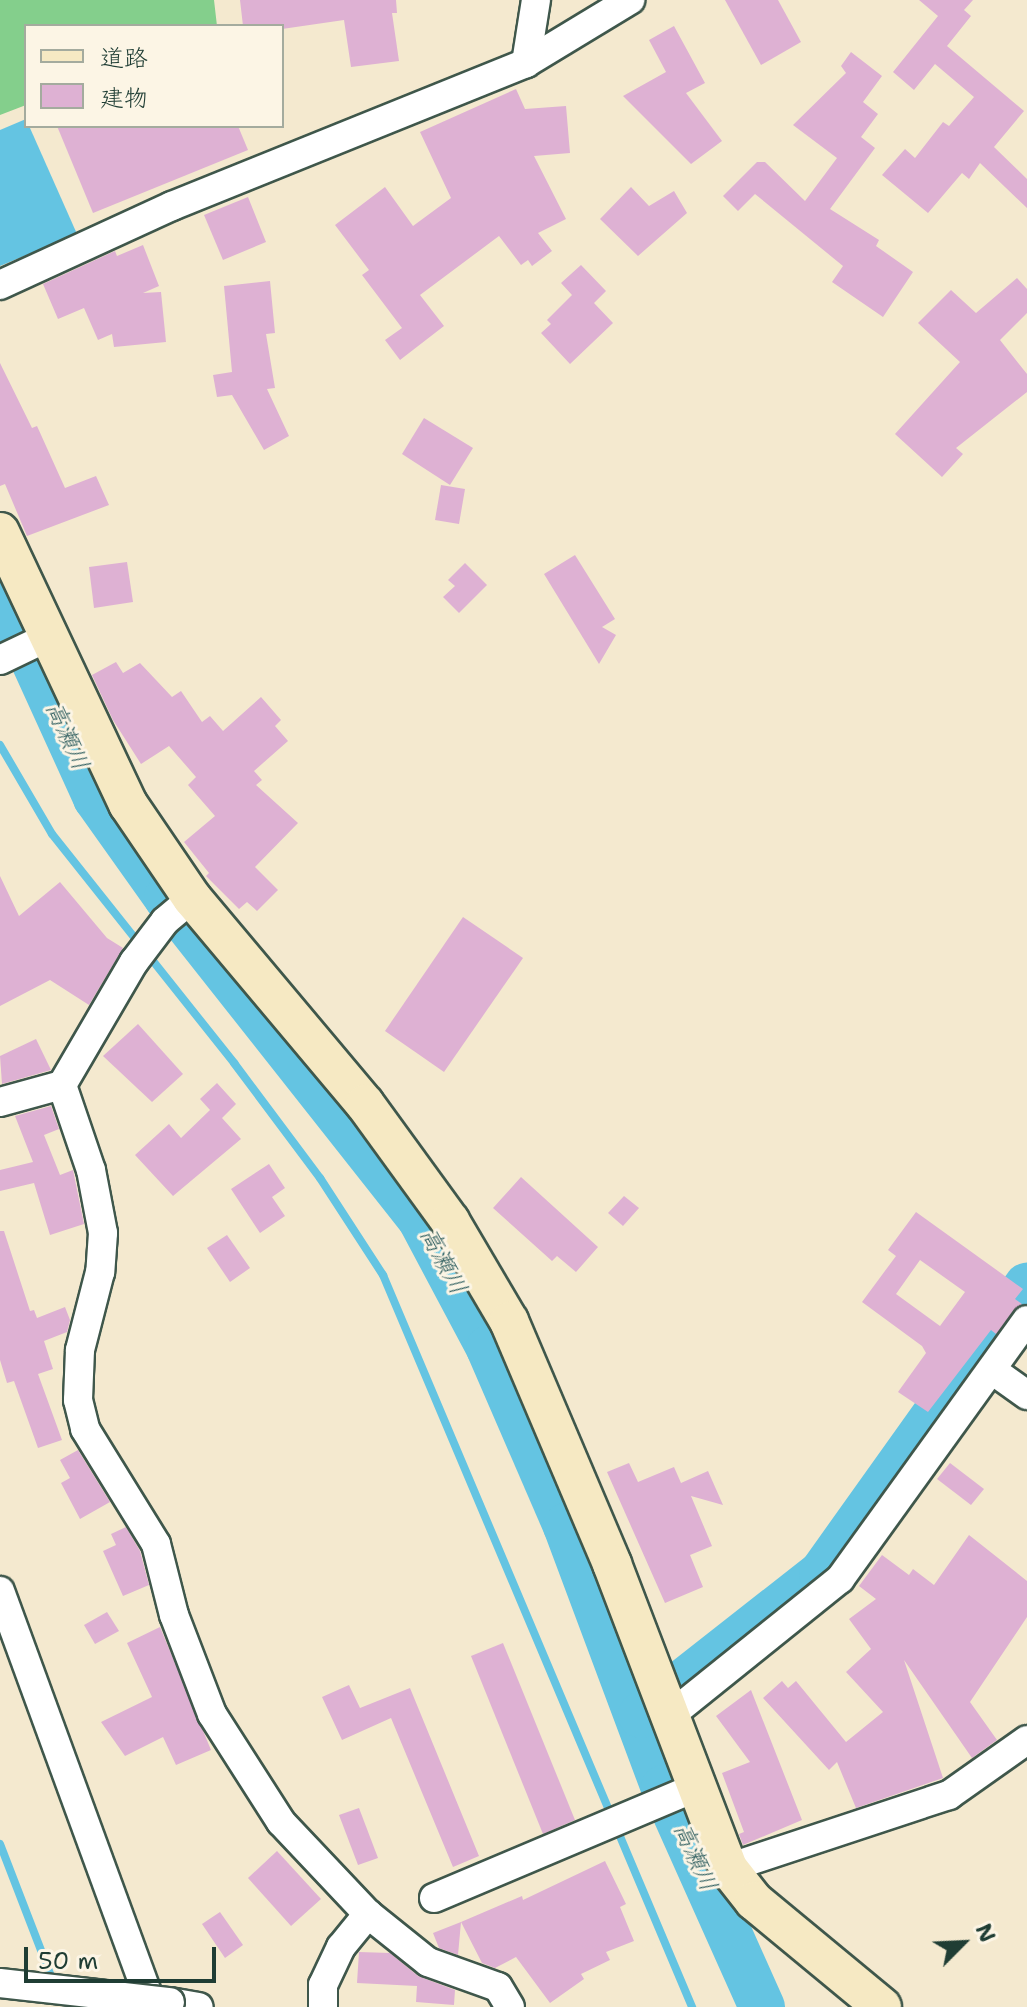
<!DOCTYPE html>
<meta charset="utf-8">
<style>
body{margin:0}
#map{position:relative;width:1027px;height:2007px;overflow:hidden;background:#f4e9cf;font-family:"Shantell Sans","Klee One",sans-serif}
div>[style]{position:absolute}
.green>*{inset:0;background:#84cf8c}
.water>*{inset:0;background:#64c4e2}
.stream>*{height:8px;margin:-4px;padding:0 4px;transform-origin:4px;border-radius:4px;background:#64c4e2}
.river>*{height:46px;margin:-23px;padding:0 23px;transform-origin:23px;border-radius:23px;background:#64c4e2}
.building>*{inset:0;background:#deb1d3}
.roads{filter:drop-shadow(2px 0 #3f574b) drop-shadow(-2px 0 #3f574b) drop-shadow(0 2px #3f574b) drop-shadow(0 -2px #3f574b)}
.street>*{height:28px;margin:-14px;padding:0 14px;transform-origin:14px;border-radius:14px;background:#fff}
.secondary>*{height:38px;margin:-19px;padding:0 19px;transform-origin:19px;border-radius:19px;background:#f6e9c3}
.bridges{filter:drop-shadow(2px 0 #3f574b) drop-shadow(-2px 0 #3f574b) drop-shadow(0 2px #3f574b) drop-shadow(0 -2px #3f574b)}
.street-bridge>*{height:28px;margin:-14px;padding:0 14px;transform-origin:14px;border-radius:14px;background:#fff}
span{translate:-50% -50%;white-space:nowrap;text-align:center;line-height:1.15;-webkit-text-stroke:6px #fcf5e5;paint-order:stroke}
.water-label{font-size:24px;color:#305f60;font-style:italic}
.legend{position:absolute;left:24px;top:24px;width:260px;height:104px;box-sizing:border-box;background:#fcf5e5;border:2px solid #a4ab9e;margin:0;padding:10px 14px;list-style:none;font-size:24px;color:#1f3d34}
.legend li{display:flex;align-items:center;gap:16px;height:40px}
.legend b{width:40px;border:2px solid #a4ab9e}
.north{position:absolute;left:923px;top:1903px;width:80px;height:80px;-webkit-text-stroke:6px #fcf5e5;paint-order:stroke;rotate:66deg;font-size:22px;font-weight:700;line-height:32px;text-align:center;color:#1f3d34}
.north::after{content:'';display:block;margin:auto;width:28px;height:36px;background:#1f3d34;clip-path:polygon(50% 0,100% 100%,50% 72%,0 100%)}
.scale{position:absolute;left:24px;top:1947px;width:192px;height:36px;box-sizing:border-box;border:4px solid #1f3d34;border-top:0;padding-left:10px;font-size:24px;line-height:28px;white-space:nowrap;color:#1f3d34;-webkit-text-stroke:6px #fcf5e5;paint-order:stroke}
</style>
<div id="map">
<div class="green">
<i style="clip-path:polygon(0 0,214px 0,217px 26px,26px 26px,26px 105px,0 115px)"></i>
</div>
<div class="water">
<i style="clip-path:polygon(26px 119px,77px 234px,0 266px,0 130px)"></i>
</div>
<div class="stream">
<i style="left:0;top:745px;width:103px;rotate:59.7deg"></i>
<i style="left:52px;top:834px;width:293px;rotate:51.5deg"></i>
<i style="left:234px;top:1063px;width:144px;rotate:53.2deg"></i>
<i style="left:320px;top:1178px;width:116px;rotate:57deg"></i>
<i style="left:383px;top:1275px;width:795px;rotate:67.11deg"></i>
<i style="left:0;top:1844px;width:150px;rotate:68.9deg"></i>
</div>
<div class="river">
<i style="left:0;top:587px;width:232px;rotate:65.5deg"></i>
<i style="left:96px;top:798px;width:123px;rotate:54.6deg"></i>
<i style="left:167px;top:898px;width:410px;rotate:51.7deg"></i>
<i style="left:421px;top:1220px;width:145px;rotate:62deg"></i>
<i style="left:489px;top:1348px;width:194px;rotate:66.6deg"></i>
<i style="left:566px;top:1526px;width:280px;rotate:69.5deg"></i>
<i style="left:664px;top:1788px;width:240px;rotate:65.9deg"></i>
<i style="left:641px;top:1715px;width:230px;rotate:-38.1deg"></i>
<i style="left:822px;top:1573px;width:353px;rotate:-54.5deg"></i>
</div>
<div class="building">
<i style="clip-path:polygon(240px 0,396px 0,397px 13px,392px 13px,399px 61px,351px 67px,344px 20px,282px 29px,243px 26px)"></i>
<i style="clip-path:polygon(725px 0,778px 0,801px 42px,761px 65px)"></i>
<i style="clip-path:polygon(919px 0,973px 0,964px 10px,971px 16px,947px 46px,1024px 111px,994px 147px,1027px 179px,1027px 208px,980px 163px,969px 179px,962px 173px,928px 213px,882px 175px,905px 149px,915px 158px,943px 122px,949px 126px,974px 97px,935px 64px,914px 90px,893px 72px,938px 16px)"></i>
<i style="clip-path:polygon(674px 26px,705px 83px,686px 93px,722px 141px,691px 164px,623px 96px,666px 72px,649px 40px)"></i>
<i style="clip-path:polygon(851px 52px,882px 76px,863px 102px,878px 114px,861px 137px,875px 148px,830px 209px,879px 240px,876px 246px,913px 272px,883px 317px,832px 282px,843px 266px,755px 194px,738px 211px,723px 196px,757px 162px,765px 162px,805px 201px,837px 158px,793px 125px,846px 73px,841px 66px)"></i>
<i style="clip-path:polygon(516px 89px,525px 109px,566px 106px,570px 153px,534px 156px,566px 219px,538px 233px,552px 251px,532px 266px,528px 260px,521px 265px,499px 236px,420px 295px,444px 326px,400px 360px,385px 340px,402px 328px,362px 275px,369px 270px,335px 225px,385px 187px,413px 226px,451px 198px,420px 132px)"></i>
<i style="clip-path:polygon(57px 126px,238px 126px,248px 150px,93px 213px)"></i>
<i style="clip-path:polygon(631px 187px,649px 206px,674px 191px,687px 213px,638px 256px,600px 219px)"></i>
<i style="clip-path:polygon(248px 197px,266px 242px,223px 260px,204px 215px)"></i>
<i style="clip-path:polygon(143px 245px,159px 286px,143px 293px,161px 292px,166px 342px,114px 347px,112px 334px,98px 340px,84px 308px,58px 319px,43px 284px,115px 251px,117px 256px)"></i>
<i style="clip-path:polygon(581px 265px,606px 291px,594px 303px,613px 323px,570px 364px,541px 333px,551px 324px,547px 320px,572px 295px,561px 283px)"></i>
<i style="clip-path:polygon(1017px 278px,1027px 289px,1027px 313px,1000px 340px,1027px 374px,1027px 392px,956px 448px,963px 454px,942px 477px,895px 434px,960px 362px,918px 323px,951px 290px,976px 313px)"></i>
<i style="clip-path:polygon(270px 281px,275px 333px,266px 334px,275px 388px,267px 389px,289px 436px,264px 450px,232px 395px,217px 397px,213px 375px,232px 372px,224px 286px)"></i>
<i style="clip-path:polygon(0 363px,32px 428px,37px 426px,65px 488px,96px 476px,109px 505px,27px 536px,5px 484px,0 486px)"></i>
<i style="clip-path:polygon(424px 418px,473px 448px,450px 485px,402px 454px)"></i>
<i style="clip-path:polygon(441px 485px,465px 489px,459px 524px,435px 520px)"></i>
<i style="clip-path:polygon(575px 555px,615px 619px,602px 627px,616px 635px,599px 664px,544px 574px)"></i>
<i style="clip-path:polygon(127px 562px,133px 602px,94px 608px,89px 567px)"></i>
<i style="clip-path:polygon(465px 563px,487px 585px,459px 613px,443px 597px,455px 586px,448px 580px)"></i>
<i style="clip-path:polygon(116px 662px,123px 673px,140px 663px,172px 697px,181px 691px,202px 722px,210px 716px,223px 731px,261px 697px,281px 720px,275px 726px,288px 741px,254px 771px,262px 780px,256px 785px,298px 823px,255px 867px,278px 890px,257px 911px,247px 902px,239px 909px,206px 876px,209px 873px,184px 842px,215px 816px,188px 785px,196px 777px,169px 746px,141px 764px,113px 720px,92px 675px)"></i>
<i style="clip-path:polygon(0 876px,19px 916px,60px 882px,107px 938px,123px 948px,89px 1005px,50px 980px,0 1006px)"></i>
<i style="clip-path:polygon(463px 917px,523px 958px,444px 1072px,385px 1031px)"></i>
<i style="clip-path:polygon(138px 1024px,183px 1074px,152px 1102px,103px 1056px)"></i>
<i style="clip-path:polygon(36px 1039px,51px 1070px,2px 1084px,0 1056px)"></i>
<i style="clip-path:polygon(217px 1083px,236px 1104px,222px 1118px,241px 1139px,173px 1196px,135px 1155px,169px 1124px,181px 1138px,210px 1110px,200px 1099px)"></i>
<i style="clip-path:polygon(51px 1106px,59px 1129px,44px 1135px,60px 1175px,73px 1170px,84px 1224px,50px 1235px,34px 1183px,0 1191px,0 1170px,33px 1162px,15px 1116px)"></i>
<i style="clip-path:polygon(269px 1164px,285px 1188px,272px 1197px,285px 1216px,260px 1233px,231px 1189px)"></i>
<i style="clip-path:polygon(521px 1177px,598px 1247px,576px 1272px,557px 1256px,552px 1261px,493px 1208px)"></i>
<i style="clip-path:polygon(624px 1196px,639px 1208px,623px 1226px,608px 1213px)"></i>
<i style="clip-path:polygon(evenodd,916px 1212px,1023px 1289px,1015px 1299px,1022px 1304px,996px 1334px,991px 1330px,928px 1412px,898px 1392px,926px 1353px,922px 1346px,862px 1302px,896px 1256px,888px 1250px,916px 1212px,920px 1260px,965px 1292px,940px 1326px,896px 1294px,920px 1260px)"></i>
<i style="clip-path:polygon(0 1231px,4px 1231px,30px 1311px,34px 1310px,37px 1318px,65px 1307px,70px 1320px,67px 1332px,44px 1341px,53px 1369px,38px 1374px,62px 1440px,38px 1448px,14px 1381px,7px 1383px,0 1360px)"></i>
<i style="clip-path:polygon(227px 1235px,250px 1268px,230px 1282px,207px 1248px)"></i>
<i style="clip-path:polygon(78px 1450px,110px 1502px,80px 1519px,61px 1483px,70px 1478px,60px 1460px)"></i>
<i style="clip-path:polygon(629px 1463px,638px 1482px,674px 1467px,681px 1483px,708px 1471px,723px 1505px,691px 1496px,712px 1546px,690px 1555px,703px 1587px,665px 1603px,607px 1472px)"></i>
<i style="clip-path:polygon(950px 1463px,984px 1489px,971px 1505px,937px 1479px)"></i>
<i style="clip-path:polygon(126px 1527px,140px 1551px,149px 1585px,123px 1596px,103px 1551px,116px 1545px,111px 1534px)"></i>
<i style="clip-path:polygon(969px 1535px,1027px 1581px,1027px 1617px,970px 1702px,997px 1740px,972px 1758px,904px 1660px,943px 1778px,856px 1808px,837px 1762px,829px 1770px,763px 1698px,782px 1681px,788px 1688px,796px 1681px,846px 1742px,883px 1712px,846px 1672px,871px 1649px,849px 1619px,876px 1599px,859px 1586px,882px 1555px,909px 1575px,913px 1569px,934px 1585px)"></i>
<i style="clip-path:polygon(107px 1612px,119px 1631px,95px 1644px,84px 1625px)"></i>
<i style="clip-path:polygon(160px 1627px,211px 1750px,176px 1765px,163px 1737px,125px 1756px,101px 1722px,152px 1697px,127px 1643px)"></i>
<i style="clip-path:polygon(503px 1643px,575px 1820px,543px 1834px,471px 1656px)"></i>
<i style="clip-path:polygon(349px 1685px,360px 1708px,410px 1688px,479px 1856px,453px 1867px,391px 1718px,342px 1740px,322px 1697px)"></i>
<i style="clip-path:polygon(751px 1690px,802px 1820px,743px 1845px,739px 1834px,744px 1832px,722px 1773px,750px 1762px,716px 1716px)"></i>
<i style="clip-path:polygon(359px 1808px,378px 1858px,358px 1865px,339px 1815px)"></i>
<i style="clip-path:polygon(277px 1851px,321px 1899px,291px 1926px,248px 1878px)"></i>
<i style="clip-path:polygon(605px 1861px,626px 1904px,620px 1907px,634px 1941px,606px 1952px,610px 1960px,581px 1974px,584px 1979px,550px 2003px,516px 1957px,495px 1968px,482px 1963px,461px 1922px,522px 1896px,523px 1900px)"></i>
<i style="clip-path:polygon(220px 1912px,243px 1945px,225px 1958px,202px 1924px)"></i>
<i style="clip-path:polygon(461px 1922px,458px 1955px,439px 1948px,433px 1933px)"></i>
<i style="clip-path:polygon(359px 1952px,390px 1953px,418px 1976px,455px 1990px,454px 2005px,416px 2002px,417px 1986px,357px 1983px)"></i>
</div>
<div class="roads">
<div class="street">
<i style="left:526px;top:63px;width:64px;rotate:-81deg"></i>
<i style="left:0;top:285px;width:189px;rotate:-24.7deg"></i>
<i style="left:172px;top:206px;width:382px;rotate:-22deg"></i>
<i style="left:526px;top:63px;width:122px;rotate:-31.2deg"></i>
<i style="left:0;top:660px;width:53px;rotate:-25.6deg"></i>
<i style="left:62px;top:1085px;width:90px;rotate:71.2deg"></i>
<i style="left:91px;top:1170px;width:64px;rotate:79.2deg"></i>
<i style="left:103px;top:1233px;width:39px;rotate:94deg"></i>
<i style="left:100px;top:1272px;width:81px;rotate:104.4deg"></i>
<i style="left:80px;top:1350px;width:50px;rotate:92.3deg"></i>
<i style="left:78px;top:1400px;width:30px;rotate:76deg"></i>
<i style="left:85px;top:1429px;width:135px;rotate:58.3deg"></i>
<i style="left:156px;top:1544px;width:73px;rotate:75.8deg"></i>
<i style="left:174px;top:1615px;width:106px;rotate:69deg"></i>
<i style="left:212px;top:1714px;width:128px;rotate:57.4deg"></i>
<i style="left:281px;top:1822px;width:127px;rotate:46.6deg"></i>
<i style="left:368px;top:1914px;width:77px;rotate:38.7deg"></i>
<i style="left:428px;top:1962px;width:74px;rotate:19.7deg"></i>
<i style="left:498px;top:1987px;width:23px;rotate:59deg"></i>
<i style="left:0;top:1102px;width:64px;rotate:-15.3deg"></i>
<i style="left:62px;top:1085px;width:143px;rotate:-59.7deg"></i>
<i style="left:134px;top:962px;width:51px;rotate:-52.9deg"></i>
<i style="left:165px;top:921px;width:35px;rotate:-40deg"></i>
<i style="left:992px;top:1370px;width:43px;rotate:35.5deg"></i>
<i style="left:0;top:1591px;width:443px;rotate:69.9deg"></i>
<i style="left:667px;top:1718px;width:222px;rotate:-38.8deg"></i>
<i style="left:840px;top:1579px;width:319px;rotate:-54.2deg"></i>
<i style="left:728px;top:1868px;width:233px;rotate:-18.3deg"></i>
<i style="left:949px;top:1795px;width:95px;rotate:-35.2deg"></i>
<i style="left:434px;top:1898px;width:283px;rotate:-22.9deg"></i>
<i style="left:170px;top:2002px;width:29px;rotate:10deg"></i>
<i style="left:323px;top:2007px;width:22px;rotate:-90deg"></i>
<i style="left:323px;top:1985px;width:42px;rotate:-64.7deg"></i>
<i style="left:341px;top:1947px;width:43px;rotate:-50.7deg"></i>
</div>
<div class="secondary">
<i style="left:0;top:532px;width:301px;rotate:64.8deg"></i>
<i style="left:128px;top:804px;width:114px;rotate:55.8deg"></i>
<i style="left:192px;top:898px;width:269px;rotate:50deg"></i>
<i style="left:365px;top:1104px;width:145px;rotate:54deg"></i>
<i style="left:450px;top:1221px;width:116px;rotate:59.5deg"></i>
<i style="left:509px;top:1321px;width:264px;rotate:67deg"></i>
<i style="left:612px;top:1564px;width:325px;rotate:69.1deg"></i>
<i style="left:728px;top:1868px;width:42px;rotate:51.8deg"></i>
<i style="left:754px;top:1901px;width:166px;rotate:39.6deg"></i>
</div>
</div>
<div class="bridges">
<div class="street-bridge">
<i style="left:0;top:1983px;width:171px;rotate:6.4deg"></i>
</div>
</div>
<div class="water-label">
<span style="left:67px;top:736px;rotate:66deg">高瀬川</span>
<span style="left:443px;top:1261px;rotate:62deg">高瀬川</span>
<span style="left:695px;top:1857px;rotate:66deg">高瀬川</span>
</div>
<ul class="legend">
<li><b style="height:10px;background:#f6e9c3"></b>道路</li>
<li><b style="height:22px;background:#deb1d3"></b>建物</li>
</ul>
<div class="north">N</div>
<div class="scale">50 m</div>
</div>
